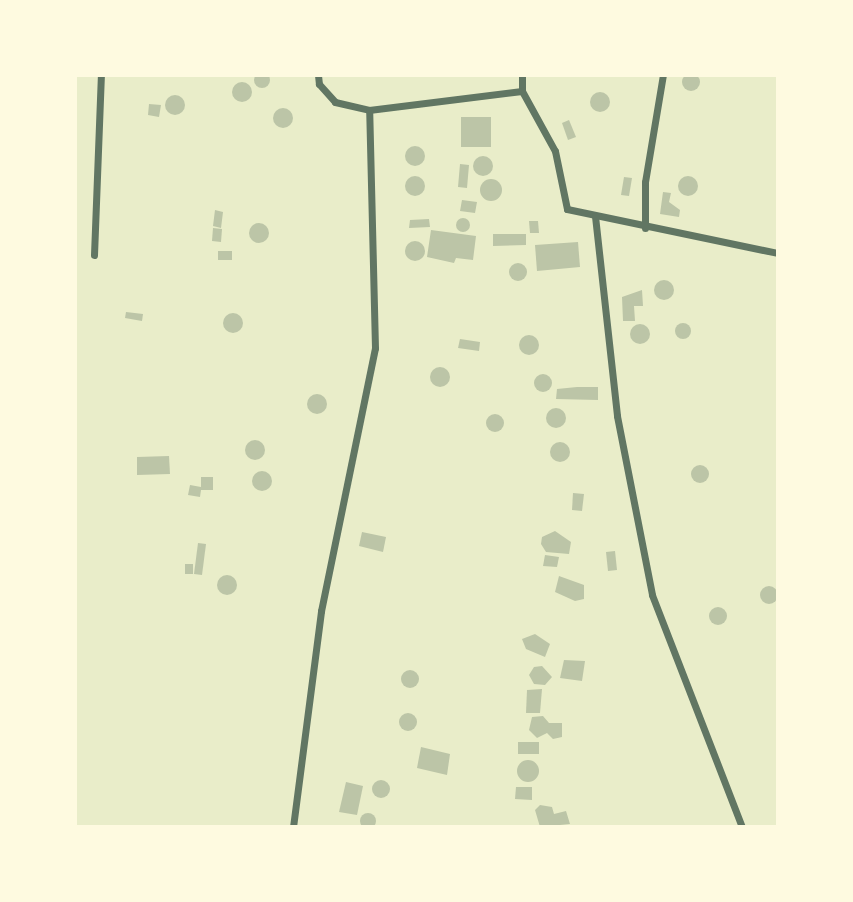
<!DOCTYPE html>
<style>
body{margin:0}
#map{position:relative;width:853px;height:902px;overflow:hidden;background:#e9edc9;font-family:"PT Sans",sans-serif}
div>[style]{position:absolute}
.building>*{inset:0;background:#bcc5a7}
.round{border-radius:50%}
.minor>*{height:7px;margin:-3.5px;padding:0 3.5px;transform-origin:3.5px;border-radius:3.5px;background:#617663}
span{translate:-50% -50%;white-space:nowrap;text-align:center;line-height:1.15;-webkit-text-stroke:5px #fefae0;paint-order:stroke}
.frame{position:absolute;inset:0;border:77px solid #fefae0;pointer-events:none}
</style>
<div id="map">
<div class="building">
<i class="round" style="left:254px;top:72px;width:16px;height:16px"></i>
<i class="round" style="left:682px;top:73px;width:18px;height:18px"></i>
<i class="round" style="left:232px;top:82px;width:20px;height:20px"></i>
<i class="round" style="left:590px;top:92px;width:20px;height:20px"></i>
<i class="round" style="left:165px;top:95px;width:20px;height:20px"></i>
<i style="clip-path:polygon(149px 104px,161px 105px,159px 117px,148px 115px)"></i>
<i class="round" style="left:273px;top:108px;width:20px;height:20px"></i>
<i style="clip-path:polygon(461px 117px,491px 117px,491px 147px,461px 147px)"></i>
<i style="clip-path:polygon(569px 120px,576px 137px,568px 140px,562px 123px)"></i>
<i class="round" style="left:405px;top:146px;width:20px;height:20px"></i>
<i class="round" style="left:473px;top:156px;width:20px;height:20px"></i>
<i style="clip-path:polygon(460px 164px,469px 165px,467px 188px,458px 187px)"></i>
<i class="round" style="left:405px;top:176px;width:20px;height:20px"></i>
<i class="round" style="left:678px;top:176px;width:20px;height:20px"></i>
<i style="clip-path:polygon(624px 177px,632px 178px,629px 196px,621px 195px)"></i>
<i class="round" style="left:480px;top:179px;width:22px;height:22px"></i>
<i style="clip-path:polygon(663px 192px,671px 193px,669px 202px,680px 210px,679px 217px,660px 214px)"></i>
<i style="clip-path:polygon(462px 200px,477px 202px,475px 213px,460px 211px)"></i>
<i style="clip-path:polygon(215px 210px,223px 212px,221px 228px,213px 226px)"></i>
<i class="round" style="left:456px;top:218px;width:14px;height:14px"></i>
<i style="clip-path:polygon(429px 219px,430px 227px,409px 228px,410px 220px)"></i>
<i style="clip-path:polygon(529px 221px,538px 221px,539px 233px,530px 233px)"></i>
<i class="round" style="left:249px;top:223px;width:20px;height:20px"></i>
<i style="clip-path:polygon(213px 228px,222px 229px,221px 242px,212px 241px)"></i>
<i style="clip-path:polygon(431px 230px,476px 236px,473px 260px,456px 258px,454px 263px,427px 257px)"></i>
<i style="clip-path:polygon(493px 234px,526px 234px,526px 245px,493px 246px)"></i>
<i class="round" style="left:405px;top:241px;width:20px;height:20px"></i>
<i style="clip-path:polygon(578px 242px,580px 267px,537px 271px,535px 245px)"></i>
<i style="clip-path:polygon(218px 251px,232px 251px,232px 260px,218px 260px)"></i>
<i class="round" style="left:509px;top:263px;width:18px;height:18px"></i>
<i class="round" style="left:654px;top:280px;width:20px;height:20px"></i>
<i style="clip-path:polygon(642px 290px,643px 306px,634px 306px,635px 321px,623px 321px,622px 297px)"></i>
<i style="clip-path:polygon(126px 312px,143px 314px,142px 321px,125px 318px)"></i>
<i class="round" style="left:223px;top:313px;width:20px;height:20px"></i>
<i class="round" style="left:675px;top:323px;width:16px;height:16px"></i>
<i class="round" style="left:630px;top:324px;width:20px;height:20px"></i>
<i class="round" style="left:519px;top:335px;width:20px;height:20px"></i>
<i style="clip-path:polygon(460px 339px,480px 342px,479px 351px,458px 348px)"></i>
<i class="round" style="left:430px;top:367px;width:20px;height:20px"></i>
<i class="round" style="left:534px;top:374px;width:18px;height:18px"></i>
<i style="clip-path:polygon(577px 387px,598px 387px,598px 400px,556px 399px,557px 389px)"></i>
<i class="round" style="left:307px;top:394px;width:20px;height:20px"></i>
<i class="round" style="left:546px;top:408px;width:20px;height:20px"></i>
<i class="round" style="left:486px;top:414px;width:18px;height:18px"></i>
<i class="round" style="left:245px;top:440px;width:20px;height:20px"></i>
<i class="round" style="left:550px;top:442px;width:20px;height:20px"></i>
<i style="clip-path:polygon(169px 456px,170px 474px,137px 475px,137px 457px)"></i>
<i class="round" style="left:691px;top:465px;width:18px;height:18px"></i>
<i class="round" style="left:252px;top:471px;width:20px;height:20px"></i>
<i style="clip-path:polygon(201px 477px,213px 477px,213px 490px,201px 490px,200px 497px,188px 495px,190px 485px,201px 487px)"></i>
<i style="clip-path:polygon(573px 493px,584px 494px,582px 511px,572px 510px)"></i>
<i style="clip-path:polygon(555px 531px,571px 542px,569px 554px,546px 552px,541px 544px,542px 537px)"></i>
<i style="clip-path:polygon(362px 532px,386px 537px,383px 552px,359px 546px)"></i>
<i style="clip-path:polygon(198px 543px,206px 544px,202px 575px,194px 574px)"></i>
<i style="clip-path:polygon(615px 551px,617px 570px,608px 571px,606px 552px)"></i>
<i style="clip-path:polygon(545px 555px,559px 557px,557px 567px,543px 566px)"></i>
<i style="clip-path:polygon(185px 564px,193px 564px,193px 574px,185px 574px)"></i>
<i class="round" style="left:217px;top:575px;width:20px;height:20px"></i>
<i style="clip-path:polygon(559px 576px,584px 585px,584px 599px,575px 601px,555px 592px)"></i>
<i class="round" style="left:760px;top:586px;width:18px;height:18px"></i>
<i class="round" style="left:709px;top:607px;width:18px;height:18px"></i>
<i style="clip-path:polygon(535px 634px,550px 644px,545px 657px,526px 649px,522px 639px)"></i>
<i style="clip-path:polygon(564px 660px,585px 661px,582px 681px,560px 678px)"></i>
<i style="clip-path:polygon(542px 666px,552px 677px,545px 685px,534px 684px,529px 675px,534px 667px)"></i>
<i class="round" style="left:401px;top:670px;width:18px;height:18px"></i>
<i style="clip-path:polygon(542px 689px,540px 713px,526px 713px,527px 690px)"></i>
<i class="round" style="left:399px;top:713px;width:18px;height:18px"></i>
<i style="clip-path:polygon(543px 716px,549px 723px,562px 723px,562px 737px,553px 739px,547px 733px,537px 738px,529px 730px,532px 717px)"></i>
<i style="clip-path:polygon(518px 742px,539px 742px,539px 754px,518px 754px)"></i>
<i style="clip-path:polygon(421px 747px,450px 754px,447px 775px,417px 768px)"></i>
<i class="round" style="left:517px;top:760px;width:22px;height:22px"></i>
<i class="round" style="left:372px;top:780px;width:18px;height:18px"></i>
<i style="clip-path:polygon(346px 782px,363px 786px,357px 815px,339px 812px)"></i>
<i style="clip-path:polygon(516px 787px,532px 787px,532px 800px,515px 799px)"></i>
<i style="clip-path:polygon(540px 805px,552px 807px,554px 814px,566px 811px,570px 824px,540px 827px,535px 810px)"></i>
<i class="round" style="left:360px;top:813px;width:16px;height:16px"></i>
</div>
<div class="minor">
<i style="left:318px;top:75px;width:9px;rotate:84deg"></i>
<i style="left:319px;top:84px;width:24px;rotate:48deg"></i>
<i style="left:335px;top:102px;width:35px;rotate:13deg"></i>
<i style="left:369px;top:110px;width:154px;rotate:-7.1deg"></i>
<i style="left:522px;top:75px;width:16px;rotate:90deg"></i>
<i style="left:522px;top:91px;width:68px;rotate:61.2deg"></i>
<i style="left:555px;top:151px;width:59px;rotate:78.3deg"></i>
<i style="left:567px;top:209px;width:216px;rotate:11.8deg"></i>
<i style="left:595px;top:216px;width:201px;rotate:83.7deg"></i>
<i style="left:617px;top:416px;width:182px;rotate:78.9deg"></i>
<i style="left:652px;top:595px;width:249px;rotate:68.8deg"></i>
<i style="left:645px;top:228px;width:46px;rotate:-90deg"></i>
<i style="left:645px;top:182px;width:109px;rotate:-80.5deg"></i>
<i style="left:94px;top:255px;width:180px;rotate:-87.8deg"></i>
<i style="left:293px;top:827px;width:218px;rotate:-82.6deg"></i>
<i style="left:321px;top:611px;width:268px;rotate:-78.4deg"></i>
<i style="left:375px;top:348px;width:238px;rotate:-91.4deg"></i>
</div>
<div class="frame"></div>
</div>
